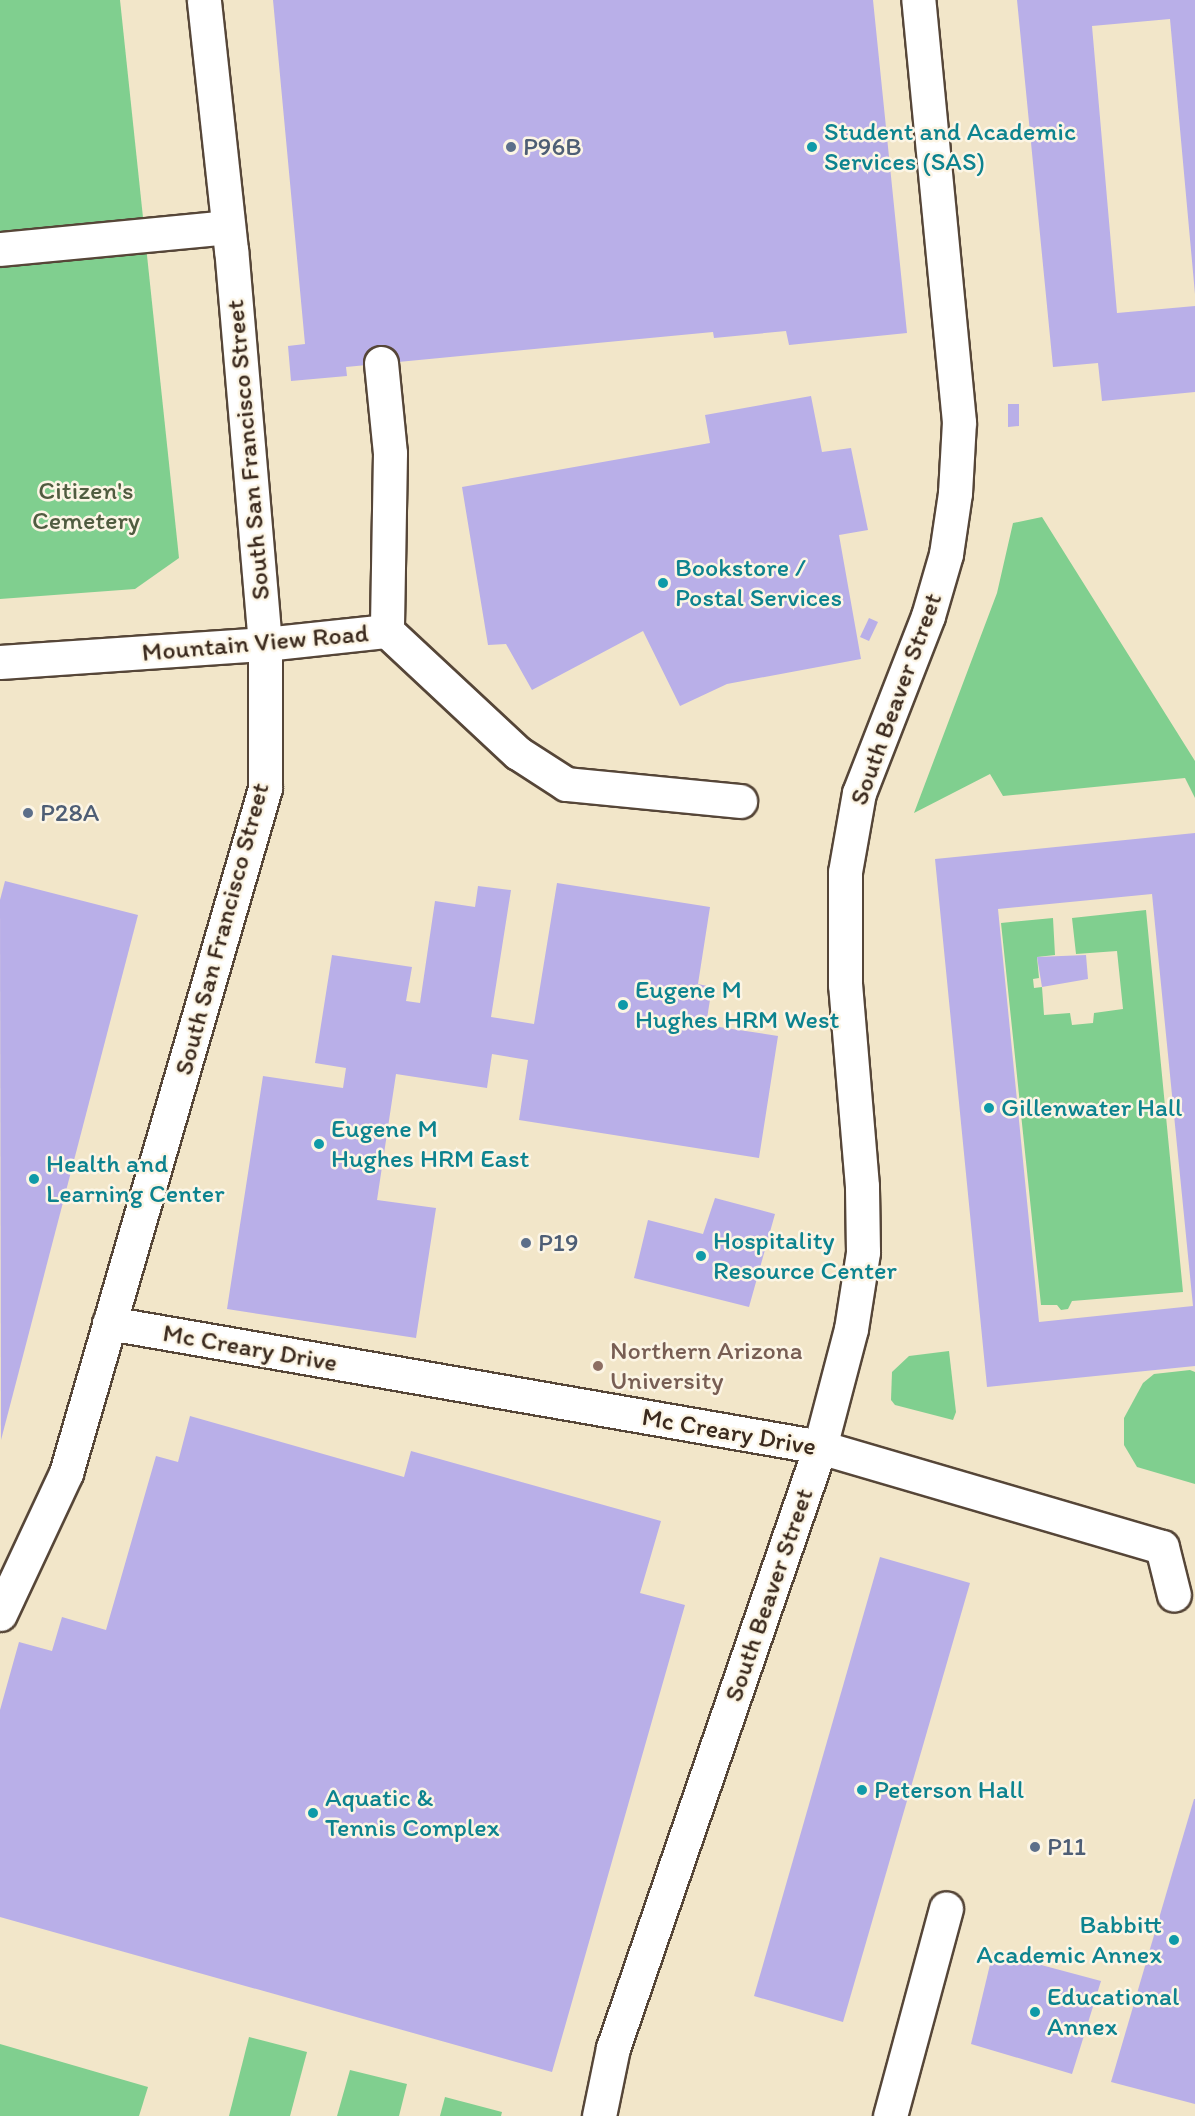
<!DOCTYPE html>
<style>
body{margin:0}
#map{position:relative;width:1195px;height:2116px;overflow:hidden;background:#f2e6c9;font-family:Itim,sans-serif}
div>[style]{position:absolute}
.green>*{inset:0;background:#80cf8f}
.building>*{inset:0;background:#b9afe8}
.roads{filter:drop-shadow(2px 0 #564638) drop-shadow(-2px 0 #564638) drop-shadow(0 2px #564638) drop-shadow(0 -2px #564638)}
.minor>*{height:33px;margin:-16.5px;padding:0 16.5px;transform-origin:16.5px;border-radius:16.5px;background:#fff}
.dots>*{width:16px;height:16px;translate:-50% -50%;box-sizing:border-box;border:3px solid #fcf5e5;border-radius:50%}
span{translate:-50% -50%;white-space:nowrap;text-align:center;line-height:1.15;-webkit-text-stroke:5px #fcf5e5;paint-order:stroke}
.culture-label{font-size:26px;color:#0d838f}
.left{translate:0 -50%;text-align:left}
.right{translate:-100% -50%;text-align:right}
.service-label{font-size:26px;color:#4e5e75}
.street-label{font-size:26px;color:#3b2a1e}
.park-label{font-size:26px;color:#505c40}
.education-label{font-size:26px;color:#785e54}
</style>
<div id="map">
<div class="green">
<i style="clip-path:polygon(0 0,120px 0,179px 558px,135px 589px,0 599px)"></i>
<i style="clip-path:polygon(1042px 517px,1195px 761px,1195px 798px,1185px 778px,1003px 796px,990px 774px,914px 813px,997px 593px,1013px 523px)"></i>
<i style="clip-path:polygon(1146px 910px,1183px 1292px,1072px 1301px,1068px 1309px,1061px 1310px,1057px 1305px,1041px 1305px,1001px 923px,1053px 918px,1055px 955px,1037px 957px,1039px 978px,1033px 979px,1034px 988px,1042px 987px,1044px 1015px,1070px 1013px,1072px 1025px,1093px 1023px,1094px 1013px,1123px 1009px,1117px 951px,1076px 954px,1072px 918px)"></i>
<i style="clip-path:polygon(949px 1351px,956px 1412px,953px 1420px,895px 1405px,891px 1400px,892px 1372px,909px 1356px)"></i>
<i style="clip-path:polygon(1190px 1370px,1195px 1372px,1195px 1484px,1137px 1467px,1124px 1445px,1124px 1418px,1143px 1383px,1154px 1374px)"></i>
<i style="clip-path:polygon(249px 2037px,307px 2052px,290px 2116px,229px 2116px)"></i>
<i style="clip-path:polygon(0 2044px,148px 2087px,139px 2116px,0 2116px)"></i>
<i style="clip-path:polygon(350px 2070px,407px 2084px,399px 2116px,337px 2116px)"></i>
<i style="clip-path:polygon(445px 2097px,502px 2112px,501px 2116px,440px 2116px)"></i>
</div>
<div class="building">
<i style="clip-path:polygon(273px 0,873px 0,907px 333px,789px 345px,786px 331px,714px 338px,713px 332px,346px 367px,347px 376px,291px 381px,288px 346px,305px 344px)"></i>
<i style="clip-path:polygon(1017px 0,1195px 0,1195px 294px,1170px 19px,1092px 26px,1117px 313px,1195px 306px,1195px 392px,1102px 401px,1098px 363px,1053px 367px)"></i>
<i style="clip-path:polygon(811px 396px,822px 452px,851px 448px,868px 530px,839px 535px,861px 659px,727px 684px,680px 706px,643px 631px,532px 690px,506px 644px,488px 645px,462px 487px,710px 443px,705px 415px)"></i>
<i style="clip-path:polygon(1008px 404px,1019px 404px,1019px 426px,1008px 427px)"></i>
<i style="clip-path:polygon(869px 618px,878px 622px,869px 641px,860px 637px)"></i>
<i style="clip-path:polygon(evenodd,1195px 833px,1195px 1366px,987px 1387px,935px 859px,1195px 833px,1152px 894px,1193px 1306px,1039px 1322px,998px 909px,1152px 894px)"></i>
<i style="clip-path:polygon(5px 881px,138px 915px,1px 1440px,0 900px)"></i>
<i style="clip-path:polygon(557px 883px,710px 907px,698px 984px,712px 987px,706px 1025px,778px 1036px,759px 1158px,519px 1120px,528px 1060px,492px 1054px,487px 1088px,396px 1074px,377px 1200px,436px 1208px,416px 1338px,227px 1309px,263px 1076px,343px 1088px,346px 1068px,315px 1063px,332px 955px,412px 967px,406px 1001px,420px 1003px,435px 901px,475px 907px,478px 886px,511px 890px,491px 1017px,534px 1024px)"></i>
<i style="clip-path:polygon(1086px 955px,1088px 979px,1042px 987px,1037px 957px)"></i>
<i style="clip-path:polygon(715px 1198px,775px 1214px,749px 1307px,634px 1278px,648px 1220px,703px 1234px)"></i>
<i style="clip-path:polygon(190px 1416px,404px 1477px,411px 1451px,661px 1521px,640px 1593px,685px 1605px,552px 2072px,0 1917px,0 1710px,19px 1642px,52px 1651px,62px 1617px,106px 1630px,156px 1456px,178px 1462px)"></i>
<i style="clip-path:polygon(880px 1557px,970px 1583px,843px 2022px,754px 1996px)"></i>
<i style="clip-path:polygon(1194px 1799px,1195px 1799px,1195px 2104px,1111px 2082px)"></i>
<i style="clip-path:polygon(993px 1952px,1101px 1981px,1072px 2074px,971px 2044px)"></i>
</div>
<div class="roads">
<div class="minor">
<i style="left:0;top:249px;width:229px;rotate:-5.5deg"></i>
<i style="left:381px;top:363px;width:90px;rotate:84.3deg"></i>
<i style="left:390px;top:453px;width:178px;rotate:91deg"></i>
<i style="left:0;top:662px;width:266px;rotate:-3.9deg"></i>
<i style="left:265px;top:644px;width:123px;rotate:-6.1deg"></i>
<i style="left:387px;top:631px;width:179px;rotate:43deg"></i>
<i style="left:518px;top:753px;width:57px;rotate:32.9deg"></i>
<i style="left:566px;top:784px;width:175px;rotate:5.6deg"></i>
<i style="left:109px;top:1323px;width:722px;rotate:9.89deg"></i>
<i style="left:820px;top:1447px;width:356px;rotate:16.3deg"></i>
<i style="left:1162px;top:1547px;width:49px;rotate:76deg"></i>
<i style="left:0;top:1614px;width:156px;rotate:-64.9deg"></i>
<i style="left:66px;top:1473px;width:713px;rotate:-73.8deg"></i>
<i style="left:265px;top:788px;width:144px;rotate:-90deg"></i>
<i style="left:265px;top:644px;width:395px;rotate:-94.9deg"></i>
<i style="left:231px;top:250px;width:251px;rotate:-96.2deg"></i>
<i style="left:599px;top:2116px;width:69px;rotate:-78.4deg"></i>
<i style="left:613px;top:2048px;width:636px;rotate:-70.99deg"></i>
<i style="left:820px;top:1447px;width:122px;rotate:-75.3deg"></i>
<i style="left:851px;top:1329px;width:78px;rotate:-81.1deg"></i>
<i style="left:863px;top:1252px;width:66px;rotate:-90.9deg"></i>
<i style="left:862px;top:1186px;width:202px;rotate:-94.8deg"></i>
<i style="left:845px;top:985px;width:113px;rotate:-90deg"></i>
<i style="left:845px;top:872px;width:80px;rotate:-80deg"></i>
<i style="left:859px;top:793px;width:190px;rotate:-68.7deg"></i>
<i style="left:928px;top:616px;width:65px;rotate:-73.8deg"></i>
<i style="left:946px;top:554px;width:62px;rotate:-81.6deg"></i>
<i style="left:955px;top:493px;width:71px;rotate:-86.8deg"></i>
<i style="left:959px;top:422px;width:424px;rotate:-95.5deg"></i>
<i style="left:890px;top:2116px;width:215px;rotate:-74.9deg"></i>
</div>
</div>
<div class="dots">
<i style="left:511px;top:147px;background:#5c6f8a"></i>
<i style="left:812px;top:147px;background:#0f9aa8"></i>
<i style="left:663px;top:583px;background:#0f9aa8"></i>
<i style="left:28px;top:813px;background:#5c6f8a"></i>
<i style="left:623px;top:1005px;background:#0f9aa8"></i>
<i style="left:989px;top:1108px;background:#0f9aa8"></i>
<i style="left:319px;top:1144px;background:#0f9aa8"></i>
<i style="left:34px;top:1179px;background:#0f9aa8"></i>
<i style="left:526px;top:1243px;background:#5c6f8a"></i>
<i style="left:701px;top:1256px;background:#0f9aa8"></i>
<i style="left:598px;top:1366px;background:#8d6e63"></i>
<i style="left:862px;top:1790px;background:#0f9aa8"></i>
<i style="left:313px;top:1813px;background:#0f9aa8"></i>
<i style="left:1035px;top:1847px;background:#5c6f8a"></i>
<i style="left:1174px;top:1940px;background:#0f9aa8"></i>
<i style="left:1035px;top:2012px;background:#0f9aa8"></i>
</div>
<div class="culture-label">
<span class="left" style="left:824px;top:147px">Student and Academic<br>Services (SAS)</span>
<span class="left" style="left:675px;top:583px">Bookstore /<br>Postal Services</span>
<span class="left" style="left:635px;top:1005px">Eugene M<br>Hughes HRM West</span>
<span class="left" style="left:1001px;top:1108px">Gillenwater Hall</span>
<span class="left" style="left:331px;top:1144px">Eugene M<br>Hughes HRM East</span>
<span class="left" style="left:46px;top:1179px">Health and<br>Learning Center</span>
<span class="left" style="left:713px;top:1256px">Hospitality<br>Resource Center</span>
<span class="left" style="left:874px;top:1790px">Peterson Hall</span>
<span class="left" style="left:325px;top:1813px">Aquatic &amp;<br>Tennis Complex</span>
<span class="right" style="left:1162px;top:1940px">Babbitt<br>Academic Annex</span>
<span class="left" style="left:1047px;top:2012px">Educational<br>Annex</span>
</div>
<div class="service-label">
<span class="left" style="left:523px;top:147px">P96B</span>
<span class="left" style="left:40px;top:813px">P28A</span>
<span class="left" style="left:538px;top:1243px">P19</span>
<span class="left" style="left:1047px;top:1847px">P11</span>
</div>
<div class="street-label">
<span style="left:248px;top:450px;rotate:-95deg">South San Francisco Street</span>
<span style="left:255px;top:643px;rotate:-5deg">Mountain View Road</span>
<span style="left:896px;top:699px;rotate:-70deg">South Beaver Street</span>
<span style="left:222px;top:929px;rotate:-75deg">South San Francisco Street</span>
<span style="left:250px;top:1348px;rotate:10deg">Mc Creary Drive</span>
<span style="left:729px;top:1432px;rotate:10deg">Mc Creary Drive</span>
<span style="left:769px;top:1595px;rotate:-71deg">South Beaver Street</span>
</div>
<div class="park-label">
<span style="left:86px;top:506px">Citizen's<br>Cemetery</span>
</div>
<div class="education-label">
<span class="left" style="left:610px;top:1366px">Northern Arizona<br>University</span>
</div>
</div>
